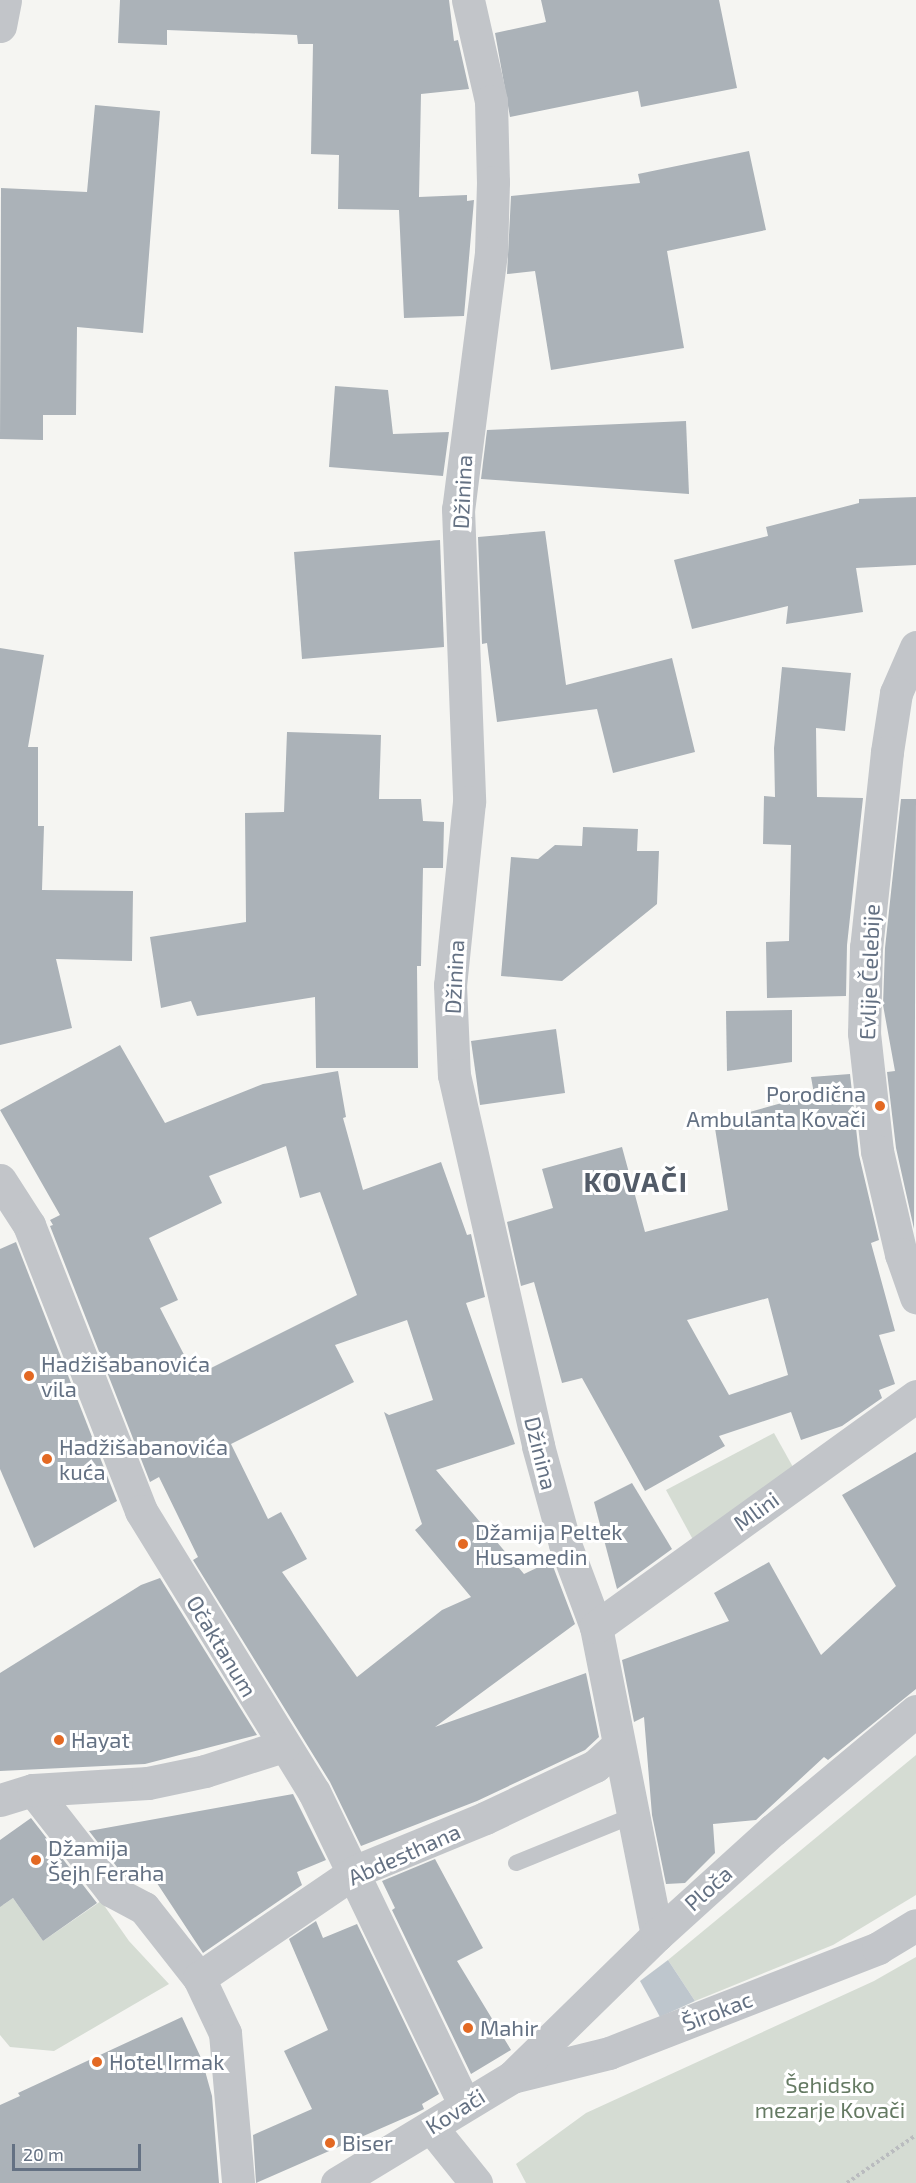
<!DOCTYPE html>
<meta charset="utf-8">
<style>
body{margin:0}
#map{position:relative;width:916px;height:2183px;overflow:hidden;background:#f5f5f2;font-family:"Exo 2",sans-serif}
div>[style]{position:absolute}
.green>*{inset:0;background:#d5dcd3}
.water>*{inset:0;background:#bec6cd}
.building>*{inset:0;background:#abb2b8}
.path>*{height:4px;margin-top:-2px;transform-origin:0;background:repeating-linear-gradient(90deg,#babcbf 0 3px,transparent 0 6px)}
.service>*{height:16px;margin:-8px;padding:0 8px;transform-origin:8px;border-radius:8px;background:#c2c5c9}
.minor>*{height:33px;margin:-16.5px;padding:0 16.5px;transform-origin:16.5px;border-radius:16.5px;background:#c2c5c9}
.tertiary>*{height:33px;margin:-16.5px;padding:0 16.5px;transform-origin:16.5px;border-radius:16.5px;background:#c2c5c9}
.dots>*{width:16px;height:16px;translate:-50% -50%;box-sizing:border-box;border:3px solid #fff;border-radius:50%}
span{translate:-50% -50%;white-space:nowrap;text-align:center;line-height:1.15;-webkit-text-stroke:6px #fff;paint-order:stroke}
.street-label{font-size:22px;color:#647183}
.poi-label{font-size:22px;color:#647183}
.right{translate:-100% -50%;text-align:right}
.left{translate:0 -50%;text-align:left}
.park-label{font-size:22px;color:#657a63}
.district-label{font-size:28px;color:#525b68;font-weight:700;letter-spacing:1.5px}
.scale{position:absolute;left:12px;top:2144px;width:129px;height:27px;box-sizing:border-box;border:3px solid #647183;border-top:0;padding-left:8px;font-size:18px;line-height:21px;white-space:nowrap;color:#647183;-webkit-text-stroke:4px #fff;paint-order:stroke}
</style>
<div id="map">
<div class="green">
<i style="clip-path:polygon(774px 1433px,798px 1476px,697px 1547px,666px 1490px)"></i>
<i style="clip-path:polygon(916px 1755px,916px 1895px,833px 1945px,695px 2001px,668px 1960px)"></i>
<i style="clip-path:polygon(13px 1898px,43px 1941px,101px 1901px,129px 1941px,169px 1984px,54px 2051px,10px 2047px,0 2035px,0 1902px,3px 1905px)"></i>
<i style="clip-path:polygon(916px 1957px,916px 2183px,526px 2183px,516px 2164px,586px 2113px,874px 1981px)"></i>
</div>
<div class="water">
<i style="clip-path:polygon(668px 1960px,695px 2001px,660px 2017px,640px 1981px)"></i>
</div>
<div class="building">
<i style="clip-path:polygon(120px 0,449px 0,454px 41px,458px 40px,469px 89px,421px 94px,419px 197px,467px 195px,467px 201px,474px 200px,464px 316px,404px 318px,399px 210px,338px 209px,339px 155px,311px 154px,313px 44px,298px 44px,297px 35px,167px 30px,167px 45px,118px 43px)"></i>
<i style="clip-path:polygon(541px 0,719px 0,737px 88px,641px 107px,638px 91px,510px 117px,495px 33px,546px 22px)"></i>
<i style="clip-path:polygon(95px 105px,160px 111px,143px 333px,77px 327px,76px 415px,43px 415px,43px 440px,0 439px,1px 188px,87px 192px)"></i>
<i style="clip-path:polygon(749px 151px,766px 230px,667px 251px,684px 348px,551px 370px,535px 271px,507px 274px,511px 196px,640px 183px,638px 174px)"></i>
<i style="clip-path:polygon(335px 386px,388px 390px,393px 434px,449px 432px,443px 476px,329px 467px)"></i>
<i style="clip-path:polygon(686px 421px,689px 494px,481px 479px,487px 430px)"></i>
<i style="clip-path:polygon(916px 497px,916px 565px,856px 568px,863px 612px,786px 624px,788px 606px,692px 629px,674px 560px,768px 536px,766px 527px,859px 503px,859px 499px)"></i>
<i style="clip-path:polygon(545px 531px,566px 685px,672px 658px,695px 752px,613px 773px,597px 709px,497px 722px,487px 643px,482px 644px,478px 537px)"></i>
<i style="clip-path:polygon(440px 540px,444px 647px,302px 659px,294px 552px)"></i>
<i style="clip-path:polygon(0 648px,44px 655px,28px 747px,38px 747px,38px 826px,44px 826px,42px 890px,133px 891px,132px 961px,56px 959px,72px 1028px,0 1045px)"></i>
<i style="clip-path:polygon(782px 667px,851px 673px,845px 731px,816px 728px,817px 797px,863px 798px,847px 945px,846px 996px,767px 998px,766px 942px,789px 941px,791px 845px,763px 844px,764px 796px,775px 797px,774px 748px)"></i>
<i style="clip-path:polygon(287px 732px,381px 735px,379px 799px,421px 799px,423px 821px,444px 822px,443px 868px,423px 868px,421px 966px,417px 966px,418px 1068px,316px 1068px,315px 997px,197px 1016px,191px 1001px,161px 1008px,150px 937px,246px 922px,245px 813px,284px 812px)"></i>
<i style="clip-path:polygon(901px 799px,916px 799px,914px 1229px,896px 1148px,887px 1072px,895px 1071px,883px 1005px,885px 948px)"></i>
<i style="clip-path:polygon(583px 827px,638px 829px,637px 851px,659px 851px,657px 904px,562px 981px,501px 976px,511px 857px,538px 859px,555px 845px,582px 846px)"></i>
<i style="clip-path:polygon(792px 1010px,792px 1062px,727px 1071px,726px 1011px)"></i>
<i style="clip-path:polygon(556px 1029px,565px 1093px,480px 1105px,471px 1041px)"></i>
<i style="clip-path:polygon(evenodd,120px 1045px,165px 1123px,263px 1084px,338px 1071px,346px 1117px,343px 1118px,363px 1190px,441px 1162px,467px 1235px,471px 1234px,485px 1297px,466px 1303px,515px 1444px,436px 1470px,524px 1574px,551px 1561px,575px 1624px,435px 1727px,586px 1673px,599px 1737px,585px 1750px,477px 1801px,361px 1846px,330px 1782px,193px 1560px,198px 1557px,159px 1477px,150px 1482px,50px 1226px,53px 1225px,50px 1220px,60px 1215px,0 1110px,120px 1045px,286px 1146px,300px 1198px,320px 1192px,357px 1295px,195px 1376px,160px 1308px,178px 1300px,149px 1238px,222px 1203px,209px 1176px,286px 1146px,120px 1045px,407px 1320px,433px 1400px,389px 1415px,384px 1412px,422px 1524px,415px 1530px,471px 1597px,442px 1610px,357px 1677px,282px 1572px,307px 1559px,281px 1512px,268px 1519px,231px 1444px,354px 1382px,335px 1345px,407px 1320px)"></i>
<i style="clip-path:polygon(evenodd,850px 1074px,859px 1155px,879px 1240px,871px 1243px,895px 1331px,879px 1335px,895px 1384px,879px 1390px,882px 1398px,842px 1426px,801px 1440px,791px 1412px,719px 1436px,725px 1446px,645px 1491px,582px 1378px,562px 1383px,534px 1282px,521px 1286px,507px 1222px,553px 1208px,542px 1169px,622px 1147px,645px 1232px,728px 1210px,714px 1122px,814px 1094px,811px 1077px,850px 1074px,768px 1298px,788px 1375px,729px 1395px,687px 1320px,768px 1298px)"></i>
<i style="clip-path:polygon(16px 1242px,117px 1501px,34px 1548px,0 1469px,0 1249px)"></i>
<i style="clip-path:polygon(916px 1452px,916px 1689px,828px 1760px,824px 1757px,756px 1820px,713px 1824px,715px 1853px,685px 1883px,666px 1884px,652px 1815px,644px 1717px,634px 1722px,622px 1660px,729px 1621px,714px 1593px,769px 1562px,821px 1655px,896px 1586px,842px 1495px)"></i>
<i style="clip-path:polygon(632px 1483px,672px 1549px,617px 1589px,594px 1502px)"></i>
<i style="clip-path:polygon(160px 1578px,257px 1735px,145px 1764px,0 1771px,0 1673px,141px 1585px)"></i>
<i style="clip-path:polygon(293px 1794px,326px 1860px,297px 1872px,302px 1885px,203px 1953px,147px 1868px,130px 1879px,124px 1876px,89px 1831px)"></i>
<i style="clip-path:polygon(31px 1818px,97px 1903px,43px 1941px,13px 1898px,0 1907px,0 1840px)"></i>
<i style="clip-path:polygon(435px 1859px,483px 1948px,457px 1961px,511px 2050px,471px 2074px,392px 1910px,395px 1908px,382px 1881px)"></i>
<i style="clip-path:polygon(316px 1921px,323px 1938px,357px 1924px,439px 2094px,422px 2104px,424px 2109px,416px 2113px,256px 2183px,253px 2135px,312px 2109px,284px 2051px,328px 2030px,289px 1939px)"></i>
<i style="clip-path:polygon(182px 2017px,202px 2060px,212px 2096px,219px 2183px,0 2183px,0 2105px,20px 2096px,18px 2093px)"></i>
</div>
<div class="path">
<i style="left:847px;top:2183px;width:84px;rotate:-34.8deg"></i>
</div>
<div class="service">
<i style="left:516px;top:1863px;width:125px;rotate:-22.1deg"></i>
</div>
<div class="minor">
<i style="left:468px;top:0;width:104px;rotate:77.2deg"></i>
<i style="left:491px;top:101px;width:81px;rotate:88.6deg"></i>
<i style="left:493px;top:182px;width:71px;rotate:91.6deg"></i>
<i style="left:491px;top:253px;width:258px;rotate:97.3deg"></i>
<i style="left:458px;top:509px;width:293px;rotate:87.8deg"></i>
<i style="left:469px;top:802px;width:184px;rotate:95.9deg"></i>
<i style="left:450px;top:985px;width:90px;rotate:87.5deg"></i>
<i style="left:454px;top:1075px;width:380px;rotate:77.2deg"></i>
<i style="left:538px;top:1446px;width:102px;rotate:74.6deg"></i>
<i style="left:565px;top:1544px;width:89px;rotate:69.5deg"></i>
<i style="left:596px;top:1627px;width:314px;rotate:78.8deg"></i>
<i style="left:0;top:26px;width:26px;rotate:-79deg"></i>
<i style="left:916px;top:647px;width:50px;rotate:113.5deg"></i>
<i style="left:896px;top:693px;width:60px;rotate:98.7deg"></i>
<i style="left:887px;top:752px;width:196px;rotate:96.1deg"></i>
<i style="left:866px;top:947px;width:86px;rotate:91.3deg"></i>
<i style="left:864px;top:1033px;width:119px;rotate:83.7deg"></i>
<i style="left:877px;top:1151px;width:106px;rotate:76.9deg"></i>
<i style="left:901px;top:1254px;width:46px;rotate:70.8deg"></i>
<i style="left:0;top:1180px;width:54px;rotate:57.2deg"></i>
<i style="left:29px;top:1225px;width:307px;rotate:68.6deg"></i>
<i style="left:141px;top:1511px;width:330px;rotate:58.4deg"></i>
<i style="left:314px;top:1792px;width:345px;rotate:64.3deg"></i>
<i style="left:596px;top:1627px;width:395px;rotate:-35.8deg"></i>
<i style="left:33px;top:1790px;width:128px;rotate:52deg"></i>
<i style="left:112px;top:1891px;width:36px;rotate:28deg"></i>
<i style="left:144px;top:1908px;width:89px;rotate:51.8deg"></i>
<i style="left:199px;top:1978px;width:61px;rotate:64.7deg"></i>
<i style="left:225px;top:2033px;width:151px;rotate:85deg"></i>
<i style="left:0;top:1800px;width:34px;rotate:-17deg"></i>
<i style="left:33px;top:1790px;width:115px;rotate:-3.5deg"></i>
<i style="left:148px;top:1783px;width:58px;rotate:-11.9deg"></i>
<i style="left:205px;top:1771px;width:82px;rotate:-17.8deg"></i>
<i style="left:199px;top:1978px;width:190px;rotate:-34.3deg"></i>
<i style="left:356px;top:1871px;width:139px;rotate:-22.3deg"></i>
<i style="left:485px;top:1818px;width:122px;rotate:-25.3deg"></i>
<i style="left:595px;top:1766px;width:30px;rotate:-42deg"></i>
<i style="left:512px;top:2077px;width:100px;rotate:-13.9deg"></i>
<i style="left:609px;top:2053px;width:289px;rotate:-21.3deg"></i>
<i style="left:878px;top:1948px;width:44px;rotate:-31.2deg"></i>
<i style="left:431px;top:2127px;width:72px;rotate:51.2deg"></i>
</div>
<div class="tertiary">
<i style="left:337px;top:2183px;width:205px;rotate:-31.2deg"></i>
<i style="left:512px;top:2077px;width:203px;rotate:-44.4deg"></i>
<i style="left:657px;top:1935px;width:156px;rotate:-42.2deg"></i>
<i style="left:773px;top:1830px;width:186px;rotate:-39.8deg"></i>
</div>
<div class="dots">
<i style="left:880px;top:1106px;background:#e36923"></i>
<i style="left:29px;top:1376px;background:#e36923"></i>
<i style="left:47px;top:1459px;background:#e36923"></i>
<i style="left:463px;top:1544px;background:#e36923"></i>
<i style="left:59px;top:1740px;background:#e36923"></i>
<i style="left:36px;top:1860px;background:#e36923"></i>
<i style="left:468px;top:2028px;background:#e36923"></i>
<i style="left:97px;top:2062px;background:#e36923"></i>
<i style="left:330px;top:2143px;background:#e36923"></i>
</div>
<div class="street-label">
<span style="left:462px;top:492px;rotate:-87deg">Džinina</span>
<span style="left:869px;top:972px;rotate:-88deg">Evlije Čelebije</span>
<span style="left:454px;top:977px;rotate:-87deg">Džinina</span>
<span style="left:541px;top:1453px;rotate:76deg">Džinina</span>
<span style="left:756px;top:1511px;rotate:-36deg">Mlini</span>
<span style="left:222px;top:1646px;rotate:59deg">Očaktanum</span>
<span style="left:404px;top:1854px;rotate:-24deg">Abdesthana</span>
<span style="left:708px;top:1888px;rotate:-42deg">Ploča</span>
<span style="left:717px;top:2011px;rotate:-21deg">Širokac</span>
<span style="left:455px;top:2111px;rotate:-32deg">Kovači</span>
</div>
<div class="poi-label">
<span class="right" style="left:866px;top:1106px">Porodična<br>Ambulanta Kovači</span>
<span class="left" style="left:41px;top:1376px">Hadžišabanovića<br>vila</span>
<span class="left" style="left:59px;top:1459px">Hadžišabanovića<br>kuća</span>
<span class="left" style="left:475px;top:1544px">Džamija Peltek<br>Husamedin</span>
<span class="left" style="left:71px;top:1740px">Hayat</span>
<span class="left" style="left:48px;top:1860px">Džamija<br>Šejh Feraha</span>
<span class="left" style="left:480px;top:2028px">Mahir</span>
<span class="left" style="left:109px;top:2062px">Hotel Irmak</span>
<span class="left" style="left:342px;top:2143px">Biser</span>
</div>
<div class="park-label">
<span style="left:830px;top:2097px">Šehidsko<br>mezarje Kovači</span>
</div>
<div class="district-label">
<span style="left:636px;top:1181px">KOVAČI</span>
</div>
<div class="scale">20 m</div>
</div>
